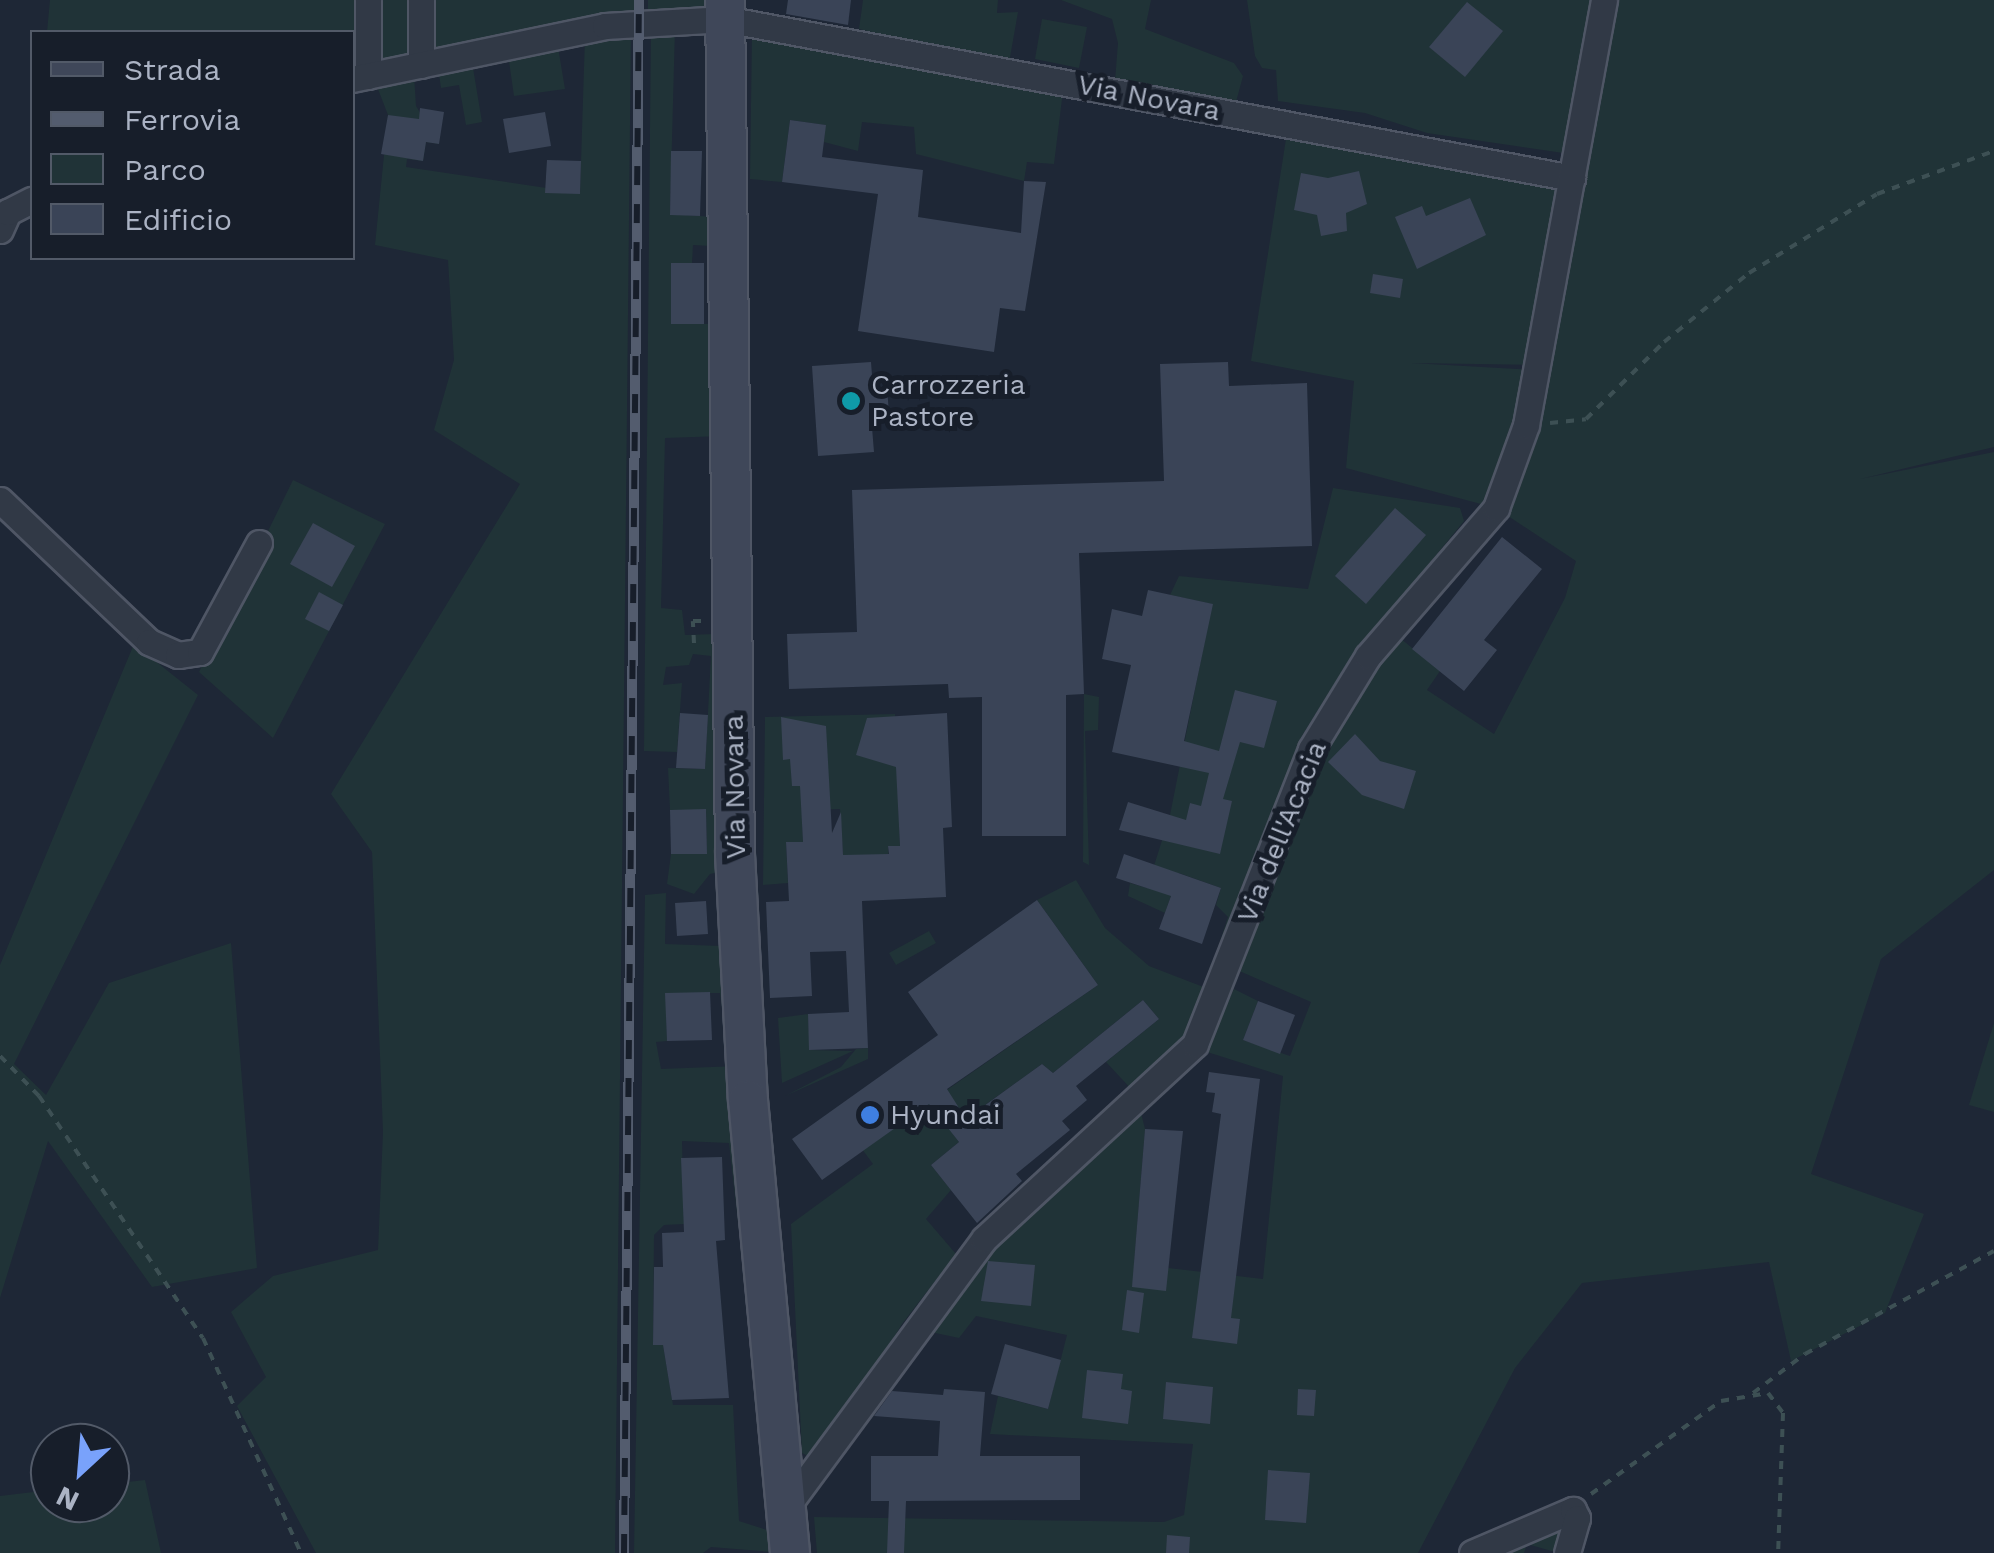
<!DOCTYPE html>
<style>
body{margin:0}
#map{position:relative;width:1994px;height:1553px;overflow:hidden;background:#1e2736;font-family:"Work Sans",sans-serif}
div>[style]{position:absolute}
.green>*{inset:0;background:#203337}
.building>*{inset:0;background:#3a4457}
.path>*{height:4px;margin-top:-2px;transform-origin:0;background:repeating-linear-gradient(90deg,#3d5054 0 8px,transparent 0 16px)}
.roads{filter:drop-shadow(2px 0 #4f5665) drop-shadow(-2px 0 #4f5665) drop-shadow(0 2px #4f5665) drop-shadow(0 -2px #4f5665)}
.street>*{height:25px;margin:-12.5px;padding:0 12.5px;transform-origin:12.5px;border-radius:12.5px;background:#313946}
.secondary>*{height:38px;margin:-19px;padding:0 19px;transform-origin:19px;border-radius:19px;background:#3f4759}
.rail>*{height:10px;margin-top:-5px;transform-origin:0;background:repeating-linear-gradient(90deg,#171e2a 0 19px,#535c6e 0 38px);box-sizing:border-box;border-block:2px solid #535c6e}
.dots>*{width:28px;height:28px;translate:-50% -50%;box-sizing:border-box;border:5px solid #171e2a;border-radius:50%}
span{translate:-50% -50%;white-space:nowrap;text-align:center;line-height:1.15;-webkit-text-stroke:10px #171e2a;paint-order:stroke}
.street-label{font-size:28px;color:#abb3c4}
.poi-label{font-size:28px;color:#abb3c4}
.left{translate:0 -50%;text-align:left}
.legend{position:absolute;left:30px;top:30px;width:325px;height:230px;box-sizing:border-box;background:#171e2a;border:2px solid #525a68;margin:0;padding:12px 18px;list-style:none;font-size:30px;color:#abb3c4}
.legend li{display:flex;align-items:center;gap:20px;height:50px}
.legend b{width:50px;border:2px solid #525a68}
.north{position:absolute;left:30px;top:1423px;width:100px;height:100px;box-sizing:border-box;background:#171e2a;border:2px solid #525a68;border-radius:50%;rotate:206deg;font-size:28px;font-weight:700;line-height:40px;text-align:center;color:#abb3c4}
.north::after{content:'';display:block;margin:auto;width:35px;height:45px;background:#79a2fb;clip-path:polygon(50% 0,100% 100%,50% 72%,0 100%)}
</style>
<div id="map">
<div class="green">
<i style="clip-path:polygon(50px 0,361px 0,361px 70px,353px 72px,352px 32px,47px 32px)"></i>
<i style="clip-path:polygon(375px 0,415px 0,414px 57px,374px 65px)"></i>
<i style="clip-path:polygon(428px 0,634px 0,634px 15px,428px 54px)"></i>
<i style="clip-path:polygon(648px 0,711px 0,709px 11px,648px 14px)"></i>
<i style="clip-path:polygon(863px 0,998px 0,997px 13px,1018px 12px,1009px 63px,859px 29px)"></i>
<i style="clip-path:polygon(1061px 0,1151px 0,1145px 29px,1234px 63px,1243px 76px,1236px 102px,1115px 81px,1118px 43px,1112px 19px)"></i>
<i style="clip-path:polygon(1247px 0,1593px 0,1577px 155px,1427px 133px,1365px 113px,1278px 101px,1276px 70px,1262px 68px,1255px 56px)"></i>
<i style="clip-path:polygon(1613px 0,1994px 0,1994px 447px,1860px 479px,1994px 452px,1994px 870px,1881px 959px,1811px 1174px,1924px 1214px,1885px 1313px,1791px 1361px,1769px 1262px,1582px 1283px,1515px 1368px,1418px 1553px,817px 1553px,814px 1517px,1164px 1522px,1184px 1515px,1193px 1444px,990px 1434px,998px 1396px,1048px 1409px,1067px 1335px,976px 1316px,959px 1338px,926px 1331px,993px 1243px,1141px 1113px,1145px 1129px,1134px 1264px,1263px 1279px,1283px 1076px,1204px 1051px,1234px 989px,1258px 1001px,1243px 1040px,1290px 1056px,1311px 1002px,1237px 970px,1316px 754px,1394px 633px,1440px 671px,1427px 690px,1494px 734px,1565px 598px,1576px 561px,1496px 508px,1346px 468px,1354px 381px,1251px 361px,1286px 139px,1571px 188px,1537px 365px,1411px 363px,1536px 370px)"></i>
<i style="clip-path:polygon(1042px 19px,1087px 27px,1079px 68px,1035px 59px)"></i>
<i style="clip-path:polygon(631px 27px,615px 1553px,316px 1553px,237px 1406px,266px 1377px,231px 1312px,273px 1276px,378px 1250px,383px 1132px,372px 852px,331px 794px,520px 484px,434px 430px,454px 360px,448px 260px,375px 245px,388px 115px,376px 84px,414px 75px,416px 106px,439px 144px,426px 142px,423px 161px,407px 159px,406px 167px,580px 193px,585px 36px)"></i>
<i style="clip-path:polygon(651px 27px,675px 28px,670px 214px,714px 217px,711px 246px,693px 245px,692px 263px,671px 264px,671px 324px,722px 324px,723px 436px,665px 438px,661px 608px,682px 610px,685px 635px,716px 634px,732px 869px,710px 874px,694px 894px,667px 884px,671px 854px,707px 854px,706px 810px,670px 810px,668px 768px,705px 769px,711px 656px,693px 654px,689px 665px,666px 667px,663px 685px,682px 683px,677px 752px,644px 751px)"></i>
<i style="clip-path:polygon(752px 31px,1063px 91px,1054px 164px,1027px 162px,1024px 181px,916px 154px,914px 127px,862px 122px,858px 151px,824px 142px,825px 125px,790px 120px,782px 182px,750px 179px)"></i>
<i style="clip-path:polygon(558px 47px,565px 89px,514px 96px,508px 54px)"></i>
<i style="clip-path:polygon(472px 62px,482px 122px,466px 125px,459px 85px,441px 88px,438px 67px)"></i>
<i style="clip-path:polygon(293px 480px,385px 524px,273px 738px,199px 672px)"></i>
<i style="clip-path:polygon(1333px 488px,1460px 508px,1464px 521px,1346px 665px,1300px 739px,1226px 955px,1216px 954px,1228px 917px,1216px 905px,1221px 888px,1179px 873px,1165px 913px,1128px 896px,1130px 883px,1147px 888px,1170px 815px,1212px 604px,1170px 595px,1179px 576px,1308px 589px)"></i>
<i style="clip-path:polygon(134px 644px,198px 695px,14px 1064px,46px 1095px,109px 983px,231px 943px,257px 1268px,152px 1287px,48px 1141px,0 1298px,0 965px)"></i>
<i style="clip-path:polygon(1084px 694px,1099px 697px,1098px 730px,1085px 731px,1089px 865px,1083px 862px)"></i>
<i style="clip-path:polygon(895px 714px,900px 846px,888px 847px,889px 863px,843px 855px,840px 809px,802px 810px,803px 842px,786px 843px,788px 883px,763px 885px,765px 717px)"></i>
<i style="clip-path:polygon(1076px 880px,1105px 928px,1149px 966px,1206px 988px,1191px 1042px,1134px 1092px,1106px 1062px,1159px 1019px,1143px 1000px,1053px 1073px,1042px 1064px,950px 1130px,959px 1142px,931px 1165px,951px 1190px,926px 1219px,956px 1254px,902px 1324px,828px 1445px,808px 1456px,802px 1453px,791px 1224px,873px 1164px,862px 1149px,1098px 985px,1037px 900px)"></i>
<i style="clip-path:polygon(666px 893px,665px 944px,721px 946px,736px 1019px,724px 1022px,720px 993px,666px 993px,667px 1041px,656px 1042px,661px 1069px,737px 1066px,747px 1222px,738px 1222px,729px 1143px,682px 1141px,684px 1224px,664px 1225px,654px 1235px,653px 1345px,663px 1345px,673px 1405px,733px 1405px,739px 1521px,770px 1531px,784px 1553px,711px 1547px,703px 1553px,634px 1553px,645px 895px)"></i>
<i style="clip-path:polygon(929px 931px,936px 943px,896px 965px,889px 953px)"></i>
<i style="clip-path:polygon(808px 1014px,810px 1050px,853px 1051px,782px 1083px,778px 1018px)"></i>
<i style="clip-path:polygon(1994px 1023px,1994px 1112px,1969px 1105px)"></i>
<i style="clip-path:polygon(868px 1048px,868px 1059px,785px 1096px,841px 1067px,856px 1049px)"></i>
<i style="clip-path:polygon(145px 1480px,161px 1553px,0 1553px,0 1496px,50px 1490px,50px 1503px,110px 1503px,110px 1484px)"></i>
<i style="clip-path:polygon(1550px 1525px,1560px 1529px,1555px 1552px,1527px 1544px,1524px 1553px,1493px 1553px)"></i>
</div>
<div class="building">
<i style="clip-path:polygon(788px 0,851px 0,848px 25px,786px 14px)"></i>
<i style="clip-path:polygon(1467px 2px,1503px 31px,1465px 77px,1429px 47px)"></i>
<i style="clip-path:polygon(420px 108px,444px 112px,439px 144px,426px 142px,423px 161px,381px 154px,388px 115px,419px 119px)"></i>
<i style="clip-path:polygon(545px 112px,551px 146px,509px 153px,503px 119px)"></i>
<i style="clip-path:polygon(790px 120px,826px 125px,822px 157px,923px 170px,918px 217px,1021px 233px,1024px 181px,1046px 182px,1025px 311px,1000px 308px,994px 352px,858px 331px,878px 194px,782px 182px)"></i>
<i style="clip-path:polygon(671px 151px,702px 151px,700px 216px,670px 215px)"></i>
<i style="clip-path:polygon(547px 160px,581px 161px,580px 194px,545px 193px)"></i>
<i style="clip-path:polygon(1359px 171px,1367px 204px,1346px 213px,1347px 231px,1321px 236px,1317px 215px,1294px 210px,1301px 173px,1328px 178px)"></i>
<i style="clip-path:polygon(1470px 198px,1486px 235px,1417px 269px,1395px 217px,1422px 206px,1426px 216px)"></i>
<i style="clip-path:polygon(671px 263px,704px 263px,704px 324px,671px 324px)"></i>
<i style="clip-path:polygon(1373px 274px,1403px 279px,1400px 298px,1370px 293px)"></i>
<i style="clip-path:polygon(871px 362px,873px 388px,887px 387px,889px 414px,871px 415px,874px 452px,818px 456px,812px 366px)"></i>
<i style="clip-path:polygon(1228px 362px,1229px 386px,1307px 383px,1312px 546px,1079px 553px,1084px 694px,1066px 695px,1066px 836px,982px 836px,982px 697px,949px 698px,948px 684px,789px 689px,787px 634px,857px 632px,852px 490px,1164px 481px,1160px 364px)"></i>
<i style="clip-path:polygon(1395px 508px,1426px 535px,1366px 604px,1335px 576px)"></i>
<i style="clip-path:polygon(313px 523px,355px 546px,332px 587px,290px 564px)"></i>
<i style="clip-path:polygon(1502px 537px,1542px 569px,1484px 640px,1497px 650px,1464px 691px,1412px 649px)"></i>
<i style="clip-path:polygon(1148px 590px,1213px 604px,1184px 741px,1219px 751px,1235px 690px,1277px 701px,1264px 748px,1240px 742px,1223px 799px,1232px 801px,1220px 854px,1119px 830px,1128px 802px,1186px 820px,1190px 803px,1201px 806px,1209px 773px,1112px 752px,1131px 665px,1102px 659px,1112px 609px,1142px 616px)"></i>
<i style="clip-path:polygon(319px 592px,343px 605px,329px 631px,305px 619px)"></i>
<i style="clip-path:polygon(680px 713px,708px 715px,705px 769px,676px 768px)"></i>
<i style="clip-path:polygon(947px 713px,952px 827px,943px 828px,946px 897px,862px 901px,868px 1048px,809px 1050px,808px 1014px,849px 1012px,846px 951px,810px 952px,812px 996px,770px 998px,766px 902px,789px 901px,786px 842px,803px 842px,800px 786px,792px 786px,790px 759px,783px 760px,781px 717px,826px 726px,832px 833px,841px 812px,843px 855px,889px 854px,888px 846px,900px 846px,896px 767px,856px 755px,867px 718px)"></i>
<i style="clip-path:polygon(1355px 734px,1380px 761px,1416px 771px,1404px 809px,1362px 795px,1328px 762px)"></i>
<i style="clip-path:polygon(706px 809px,707px 854px,671px 854px,670px 810px)"></i>
<i style="clip-path:polygon(1124px 854px,1221px 888px,1202px 944px,1159px 929px,1171px 896px,1116px 878px)"></i>
<i style="clip-path:polygon(1037px 900px,1098px 985px,947px 1089px,966px 1119px,1042px 1064px,1053px 1073px,1143px 1000px,1159px 1019px,1076px 1086px,1087px 1100px,1062px 1121px,1070px 1130px,1016px 1174px,1022px 1181px,977px 1223px,931px 1165px,959px 1142px,929px 1104px,822px 1180px,792px 1139px,938px 1035px,908px 992px)"></i>
<i style="clip-path:polygon(706px 901px,708px 934px,677px 936px,675px 903px)"></i>
<i style="clip-path:polygon(710px 992px,712px 1040px,667px 1041px,665px 993px)"></i>
<i style="clip-path:polygon(1258px 1001px,1295px 1015px,1280px 1054px,1243px 1040px)"></i>
<i style="clip-path:polygon(1209px 1072px,1260px 1079px,1231px 1318px,1240px 1319px,1237px 1344px,1192px 1338px,1221px 1114px,1212px 1112px,1215px 1093px,1206px 1092px)"></i>
<i style="clip-path:polygon(1145px 1129px,1183px 1131px,1166px 1291px,1132px 1287px)"></i>
<i style="clip-path:polygon(722px 1157px,725px 1240px,716px 1241px,729px 1398px,672px 1400px,663px 1345px,653px 1345px,654px 1267px,663px 1267px,662px 1233px,684px 1232px,681px 1158px)"></i>
<i style="clip-path:polygon(988px 1261px,1035px 1265px,1031px 1306px,981px 1301px)"></i>
<i style="clip-path:polygon(1127px 1290px,1144px 1293px,1139px 1333px,1122px 1330px)"></i>
<i style="clip-path:polygon(1005px 1344px,1061px 1360px,1048px 1409px,991px 1394px)"></i>
<i style="clip-path:polygon(1087px 1370px,1123px 1374px,1121px 1389px,1132px 1391px,1128px 1424px,1082px 1418px)"></i>
<i style="clip-path:polygon(1166px 1382px,1213px 1387px,1210px 1424px,1163px 1419px)"></i>
<i style="clip-path:polygon(944px 1389px,985px 1392px,980px 1456px,1080px 1456px,1080px 1500px,906px 1501px,904px 1553px,887px 1553px,889px 1501px,871px 1501px,871px 1456px,938px 1456px,940px 1421px,874px 1416px,892px 1391px,943px 1395px)"></i>
<i style="clip-path:polygon(1298px 1389px,1316px 1390px,1314px 1416px,1297px 1415px)"></i>
<i style="clip-path:polygon(1268px 1470px,1310px 1473px,1306px 1523px,1265px 1520px)"></i>
<i style="clip-path:polygon(1167px 1535px,1190px 1537px,1189px 1553px,1166px 1553px)"></i>
</div>
<div class="path">
<i style="left:1550px;top:423px;width:36px;rotate:-6deg"></i>
<i style="left:1586px;top:419px;width:110px;rotate:-44.6deg"></i>
<i style="left:1664px;top:342px;width:109px;rotate:-39.1deg"></i>
<i style="left:1749px;top:273px;width:150px;rotate:-31.7deg"></i>
<i style="left:1877px;top:194px;width:125px;rotate:-20.2deg"></i>
<i style="left:694px;top:643px;width:22px;rotate:-93deg"></i>
<i style="left:693px;top:621px;width:10px"></i>
<i style="left:0;top:1056px;width:56px;rotate:45.7deg"></i>
<i style="left:39px;top:1096px;width:292px;rotate:55.9deg"></i>
<i style="left:203px;top:1338px;width:236px;rotate:65.5deg"></i>
<i style="left:1753px;top:1393px;width:65px;rotate:-36.9deg"></i>
<i style="left:1805px;top:1354px;width:215px;rotate:-28.6deg"></i>
<i style="left:1591px;top:1494px;width:160px;rotate:-35.6deg"></i>
<i style="left:1721px;top:1401px;width:48px;rotate:-9.7deg"></i>
<i style="left:1768px;top:1393px;width:25px;rotate:53deg"></i>
<i style="left:1783px;top:1413px;width:140px;rotate:92deg"></i>
</div>
<div class="roads">
<div class="street">
<i style="left:421px;top:65px;width:65px;rotate:-90deg"></i>
<i style="left:368px;top:76px;width:76px;rotate:-90deg"></i>
<i style="left:352px;top:79px;width:258px;rotate:-11.8deg"></i>
<i style="left:605px;top:26px;width:120px;rotate:-3.3deg"></i>
<i style="left:725px;top:19px;width:862px;rotate:10.63deg"></i>
<i style="left:0;top:230px;width:20px;rotate:-66deg"></i>
<i style="left:8px;top:212px;width:27px;rotate:-27deg"></i>
<i style="left:0;top:500px;width:206px;rotate:43.6deg"></i>
<i style="left:149px;top:642px;width:32px;rotate:24deg"></i>
<i style="left:178px;top:655px;width:22px;rotate:-8deg"></i>
<i style="left:200px;top:652px;width:124px;rotate:-61.6deg"></i>
<i style="left:785px;top:1509px;width:335px;rotate:-53.6deg"></i>
<i style="left:984px;top:1239px;width:287px;rotate:-42.7deg"></i>
<i style="left:1195px;top:1044px;width:317px;rotate:-68.5deg"></i>
<i style="left:1311px;top:749px;width:109px;rotate:-58.5deg"></i>
<i style="left:1368px;top:656px;width:196px;rotate:-49.1deg"></i>
<i style="left:1496px;top:508px;width:88px;rotate:-70.1deg"></i>
<i style="left:1526px;top:425px;width:432px;rotate:-79.6deg"></i>
<i style="left:1472px;top:1553px;width:110px;rotate:-23.1deg"></i>
<i style="left:1573px;top:1510px;width:9px;rotate:63deg"></i>
<i style="left:1577px;top:1518px;width:36px;rotate:106deg"></i>
</div>
<div class="secondary">
<i style="left:725px;top:0;width:854px;rotate:89.33deg"></i>
<i style="left:735px;top:854px;width:246px;rotate:87deg"></i>
<i style="left:748px;top:1100px;width:455px;rotate:84.7deg"></i>
</div>
</div>
<div class="rail">
<i style="left:624px;top:1553px;width:1553px;rotate:-89.45deg"></i>
</div>
<div class="dots">
<i style="left:851px;top:401px;background:#0f9aa8"></i>
<i style="left:870px;top:1115px;background:#3f7fe0"></i>
</div>
<div class="street-label">
<span style="left:1149px;top:98px;rotate:11deg">Via Novara</span>
<span style="left:735px;top:787px;rotate:-91deg">Via Novara</span>
<span style="left:1282px;top:832px;rotate:-68deg">Via dell'Acacia</span>
</div>
<div class="poi-label">
<span class="left" style="left:871px;top:401px">Carrozzeria<br>Pastore</span>
<span class="left" style="left:890px;top:1115px">Hyundai</span>
</div>
<ul class="legend">
<li><b style="height:12px;background:#3f4759"></b>Strada</li>
<li><b style="height:12px;background:#535c6e"></b>Ferrovia</li>
<li><b style="height:28px;background:#203337"></b>Parco</li>
<li><b style="height:28px;background:#3a4457"></b>Edificio</li>
</ul>
<div class="north">N</div>
</div>
